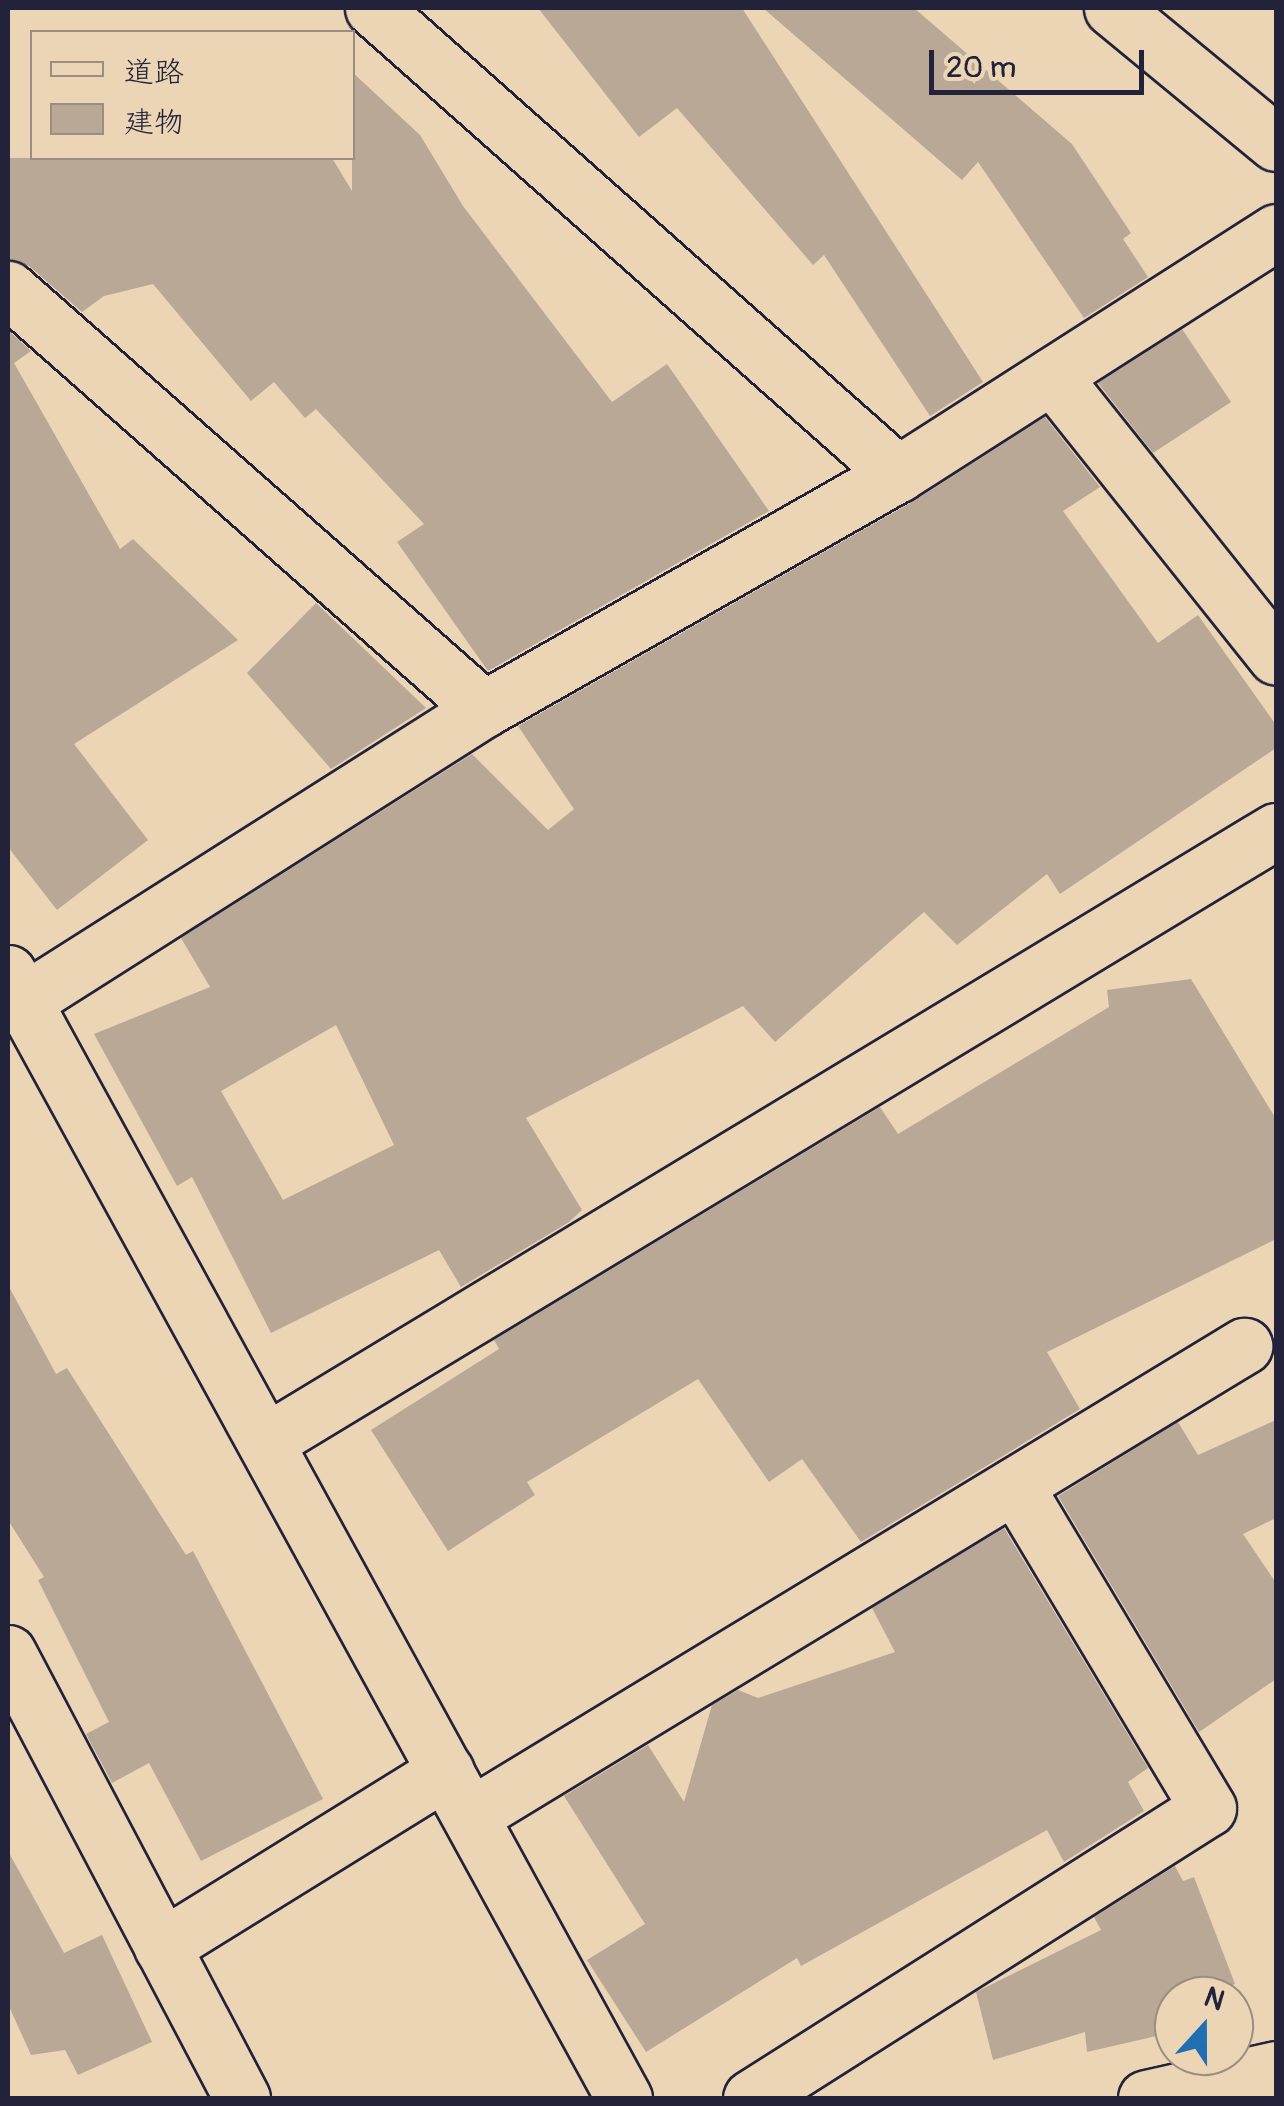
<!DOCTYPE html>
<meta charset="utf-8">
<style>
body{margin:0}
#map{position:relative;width:1284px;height:2106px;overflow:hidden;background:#ebd5b4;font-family:Pangolin,"Klee One",sans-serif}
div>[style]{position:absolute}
.building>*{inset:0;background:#b9a896}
.roads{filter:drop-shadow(2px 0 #22223b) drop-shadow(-2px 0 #22223b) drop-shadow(0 2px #22223b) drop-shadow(0 -2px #22223b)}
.minor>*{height:55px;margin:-27.5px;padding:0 27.5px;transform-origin:27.5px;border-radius:27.5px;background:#ebd5b4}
.secondary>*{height:55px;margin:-27.5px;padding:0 27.5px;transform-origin:27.5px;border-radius:27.5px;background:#ebd5b4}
span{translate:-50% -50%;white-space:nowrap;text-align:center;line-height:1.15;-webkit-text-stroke:9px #ebd5b4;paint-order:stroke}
.frame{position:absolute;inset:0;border:10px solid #22223b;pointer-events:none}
.legend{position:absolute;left:30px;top:30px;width:325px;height:130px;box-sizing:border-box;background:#ebd5b4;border:2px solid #9b8d84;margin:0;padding:12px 18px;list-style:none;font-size:30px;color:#22223b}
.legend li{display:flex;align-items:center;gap:20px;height:50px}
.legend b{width:50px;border:2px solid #9b8d84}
.north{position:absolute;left:1154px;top:1976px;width:100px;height:100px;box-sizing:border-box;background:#ebd5b4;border:2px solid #9b8d84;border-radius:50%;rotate:21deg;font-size:28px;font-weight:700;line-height:40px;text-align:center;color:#22223b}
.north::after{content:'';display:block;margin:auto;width:35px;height:45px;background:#1f6fb2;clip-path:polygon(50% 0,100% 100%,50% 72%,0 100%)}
.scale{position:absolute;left:929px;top:50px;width:215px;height:45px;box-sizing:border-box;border:5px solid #22223b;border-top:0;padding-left:12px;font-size:30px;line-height:35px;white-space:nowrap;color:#22223b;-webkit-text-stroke:8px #ebd5b4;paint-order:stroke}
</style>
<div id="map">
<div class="building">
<i style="clip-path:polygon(538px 8px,742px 8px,983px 382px,930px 416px,824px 255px,813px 265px,677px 108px,639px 137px)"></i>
<i style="clip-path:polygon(763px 8px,914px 8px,1072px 144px,1131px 233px,1123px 239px,1148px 277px,1084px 318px,978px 162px,962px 180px)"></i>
<i style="clip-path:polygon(352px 72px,420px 135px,463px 206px,612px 402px,667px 364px,769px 511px,488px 671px,397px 542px,424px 524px,316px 409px,305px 418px,274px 382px,251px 401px,153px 284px,104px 296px,82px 312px,29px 266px,8px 259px,8px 158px,332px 158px,352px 191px)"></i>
<i style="clip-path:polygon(1182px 329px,1231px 402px,1153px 453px,1098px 383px)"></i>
<i style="clip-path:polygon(8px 330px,31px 351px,14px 363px,120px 549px,133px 539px,238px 640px,74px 744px,148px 840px,57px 910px,8px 847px)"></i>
<i style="clip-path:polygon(evenodd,1045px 417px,1100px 487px,1063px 511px,1158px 643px,1198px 615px,1276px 725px,1276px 748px,1060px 894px,1047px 874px,957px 945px,924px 912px,775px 1042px,743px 1006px,526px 1118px,582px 1210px,569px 1222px,461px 1287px,439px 1250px,271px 1333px,192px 1177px,177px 1186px,94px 1034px,210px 987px,181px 938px,472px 754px,548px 830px,574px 809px,518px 726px,914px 501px,1045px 417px,336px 1025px,394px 1145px,283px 1200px,221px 1091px,336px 1025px)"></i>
<i style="clip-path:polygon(316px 603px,426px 708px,331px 769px,247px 673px)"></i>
<i style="clip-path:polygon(1191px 979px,1276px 1119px,1276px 1239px,1047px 1352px,1080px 1409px,861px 1542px,802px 1459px,769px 1482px,698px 1379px,527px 1482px,535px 1495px,448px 1551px,371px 1430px,499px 1349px,494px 1340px,880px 1107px,898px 1134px,1109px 1007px,1107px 990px)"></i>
<i style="clip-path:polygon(8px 1285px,56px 1374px,67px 1368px,186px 1555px,193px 1551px,323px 1799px,201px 1861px,149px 1763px,112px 1783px,86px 1734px,109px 1722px,38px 1580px,44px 1577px,8px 1520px)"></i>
<i style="clip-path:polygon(1276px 1420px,1276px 1518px,1243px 1534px,1276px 1583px,1276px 1679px,1199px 1732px,1058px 1496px,1178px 1422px,1198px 1455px)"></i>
<i style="clip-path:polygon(1004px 1528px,1148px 1768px,1128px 1782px,1144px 1811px,1064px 1862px,1047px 1830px,801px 1966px,797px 1958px,646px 2052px,587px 1960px,645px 1924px,564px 1796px,648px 1745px,684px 1802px,712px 1705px,738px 1690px,758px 1698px,895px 1652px,872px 1608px)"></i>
<i style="clip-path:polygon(8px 1851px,64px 1953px,102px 1935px,152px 2042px,78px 2075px,65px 2050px,31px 2055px,8px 2004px)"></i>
<i style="clip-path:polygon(1175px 1866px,1183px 1881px,1194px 1877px,1235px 1984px,1205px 1996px,1174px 1996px,1174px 2032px,1087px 2052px,1085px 2032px,993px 2060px,976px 1992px,1101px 1930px,1094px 1917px)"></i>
</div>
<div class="roads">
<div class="minor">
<i style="left:373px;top:8px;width:702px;rotate:41.59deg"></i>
<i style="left:1112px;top:8px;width:212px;rotate:39.5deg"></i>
<i style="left:8px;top:289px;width:635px;rotate:41.42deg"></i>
<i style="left:1052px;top:376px;width:359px;rotate:51.4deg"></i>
<i style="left:8px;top:973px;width:1283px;rotate:61.3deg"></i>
<i style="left:27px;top:999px;width:541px;rotate:-32.4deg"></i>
<i style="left:484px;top:709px;width:476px;rotate:-29.6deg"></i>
<i style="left:898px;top:474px;width:449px;rotate:-32.6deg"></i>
<i style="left:267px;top:1441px;width:1179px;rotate:-31.16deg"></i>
<i style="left:8px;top:1653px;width:503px;rotate:62.26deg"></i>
<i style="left:470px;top:1816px;width:906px;rotate:-31.27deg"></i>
<i style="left:162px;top:1947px;width:334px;rotate:-31.8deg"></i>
<i style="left:751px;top:2098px;width:541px;rotate:-32.4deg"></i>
<i style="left:1208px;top:1808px;width:376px;rotate:-120.9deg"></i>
</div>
<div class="secondary">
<i style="left:1146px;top:2098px;width:133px;rotate:-12.6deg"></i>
</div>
</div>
<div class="frame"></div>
<ul class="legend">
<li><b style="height:12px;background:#ebd5b4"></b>道路</li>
<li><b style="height:28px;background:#b9a896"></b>建物</li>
</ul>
<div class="north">N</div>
<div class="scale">20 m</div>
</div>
